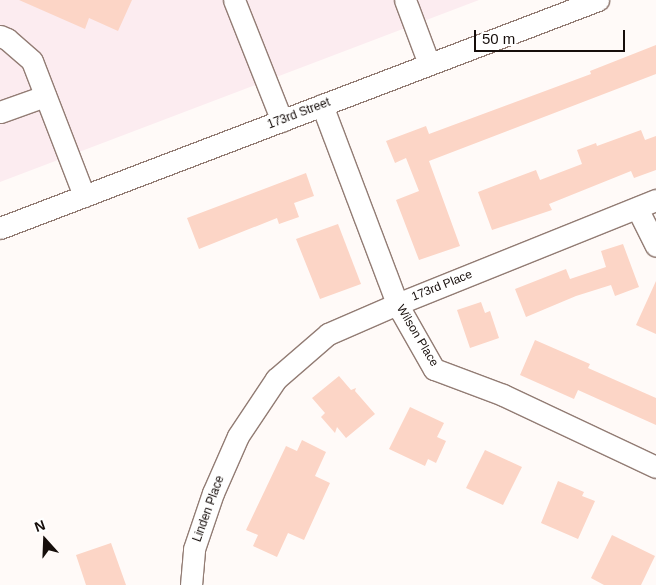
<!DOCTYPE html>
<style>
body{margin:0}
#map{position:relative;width:656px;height:585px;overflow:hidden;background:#fffaf8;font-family:Helvetica,sans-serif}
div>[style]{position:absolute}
.education>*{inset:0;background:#fcecf0}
.building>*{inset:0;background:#fcd5c6}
.roads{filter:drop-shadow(1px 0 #927c74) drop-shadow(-1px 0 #927c74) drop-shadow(0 1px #927c74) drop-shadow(0 -1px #927c74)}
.minor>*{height:21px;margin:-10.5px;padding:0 10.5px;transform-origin:10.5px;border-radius:10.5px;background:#fff}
span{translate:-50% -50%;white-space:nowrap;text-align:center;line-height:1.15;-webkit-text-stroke:5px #fff;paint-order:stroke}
.street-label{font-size:12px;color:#160e0b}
.north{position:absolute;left:20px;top:515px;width:50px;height:50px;-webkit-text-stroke:4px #fff;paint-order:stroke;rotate:340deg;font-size:14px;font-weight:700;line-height:20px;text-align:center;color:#160e0b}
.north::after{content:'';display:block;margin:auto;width:18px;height:22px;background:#160e0b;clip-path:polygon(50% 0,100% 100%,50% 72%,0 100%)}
.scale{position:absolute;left:474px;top:30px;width:151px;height:22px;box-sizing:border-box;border:2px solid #160e0b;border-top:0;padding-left:6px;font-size:15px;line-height:18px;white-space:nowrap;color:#160e0b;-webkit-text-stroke:4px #fff;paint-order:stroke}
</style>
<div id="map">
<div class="education">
<i style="clip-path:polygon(0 0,479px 0,0 182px)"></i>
</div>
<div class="building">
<i style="clip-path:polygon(19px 0,132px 0,118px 31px,89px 18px,85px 29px)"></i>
<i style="clip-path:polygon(656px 45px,656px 74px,429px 161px,460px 246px,419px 260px,396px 200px,419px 191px,406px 158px,395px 163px,386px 141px,426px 126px,429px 134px,591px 74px,590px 71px)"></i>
<i style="clip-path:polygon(641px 130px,645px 140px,656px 136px,656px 170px,634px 178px,631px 171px,549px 204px,552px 210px,492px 230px,478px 192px,536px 170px,540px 180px,582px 164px,577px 150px,596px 143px,597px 146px)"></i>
<i style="clip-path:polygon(306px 173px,314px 196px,294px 203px,299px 217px,279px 224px,277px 218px,199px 249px,187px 218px)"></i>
<i style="clip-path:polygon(338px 224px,361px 284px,320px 299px,296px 239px)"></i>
<i style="clip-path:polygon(623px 244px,639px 287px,615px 296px,611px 285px,576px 296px,526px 317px,515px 289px,566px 269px,570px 279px,606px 267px,601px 251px)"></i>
<i style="clip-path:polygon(656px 281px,656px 334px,636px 325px)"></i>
<i style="clip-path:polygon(481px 302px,485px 313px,490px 311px,499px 338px,470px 348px,457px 310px)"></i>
<i style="clip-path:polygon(535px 340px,590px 364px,588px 368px,656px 398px,656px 425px,578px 390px,574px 399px,520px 375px)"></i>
<i style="clip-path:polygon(339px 376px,351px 390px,356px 388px,355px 391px,375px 414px,346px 438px,337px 427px,335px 433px,321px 417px,325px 413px,312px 398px)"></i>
<i style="clip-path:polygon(410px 407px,444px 423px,437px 437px,446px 441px,436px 463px,428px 459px,425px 466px,389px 449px)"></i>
<i style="clip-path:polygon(302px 440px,326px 452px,315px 476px,330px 483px,304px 540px,288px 533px,277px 557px,253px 546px,258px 535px,246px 530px,286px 446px,297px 451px)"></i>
<i style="clip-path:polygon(485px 450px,522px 467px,503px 505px,466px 488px)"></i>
<i style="clip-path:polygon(558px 481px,584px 492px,582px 496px,595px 501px,578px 539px,541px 523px)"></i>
<i style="clip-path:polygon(612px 535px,655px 556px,641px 585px,604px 585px,591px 578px)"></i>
<i style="clip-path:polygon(111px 543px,126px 585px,86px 585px,76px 555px)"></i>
</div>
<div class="roads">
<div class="minor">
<i style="left:234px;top:0;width:130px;rotate:68.4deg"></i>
<i style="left:405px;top:0;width:68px;rotate:69.4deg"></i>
<i style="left:0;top:36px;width:8px;rotate:23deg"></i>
<i style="left:7px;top:39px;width:33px;rotate:41deg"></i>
<i style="left:32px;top:61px;width:145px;rotate:68.9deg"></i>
<i style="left:322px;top:105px;width:213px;rotate:69.3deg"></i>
<i style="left:397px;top:304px;width:75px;rotate:60.4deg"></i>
<i style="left:434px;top:369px;width:74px;rotate:20.6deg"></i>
<i style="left:503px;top:395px;width:169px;rotate:25.2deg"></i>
<i style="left:0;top:112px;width:48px;rotate:-19.6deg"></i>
<i style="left:637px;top:208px;width:42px;rotate:63.4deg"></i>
<i style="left:0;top:228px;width:640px;rotate:-20.87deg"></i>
<i style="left:191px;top:585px;width:36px;rotate:-85deg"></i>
<i style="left:194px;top:549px;width:59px;rotate:-71.3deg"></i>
<i style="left:213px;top:493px;width:62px;rotate:-66.3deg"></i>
<i style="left:238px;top:436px;width:69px;rotate:-56.3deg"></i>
<i style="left:276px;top:379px;width:69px;rotate:-40.9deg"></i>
<i style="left:328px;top:334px;width:75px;rotate:-23.5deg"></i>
<i style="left:397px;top:304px;width:279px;rotate:-21.9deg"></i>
</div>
</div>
<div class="street-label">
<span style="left:299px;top:114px;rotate:-21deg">173rd Street</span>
<span style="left:442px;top:286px;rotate:-22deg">173rd Place</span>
<span style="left:417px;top:336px;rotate:59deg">Wilson Place</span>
<span style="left:209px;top:509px;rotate:-70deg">Linden Place</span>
</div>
<div class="north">N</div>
<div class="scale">50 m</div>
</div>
